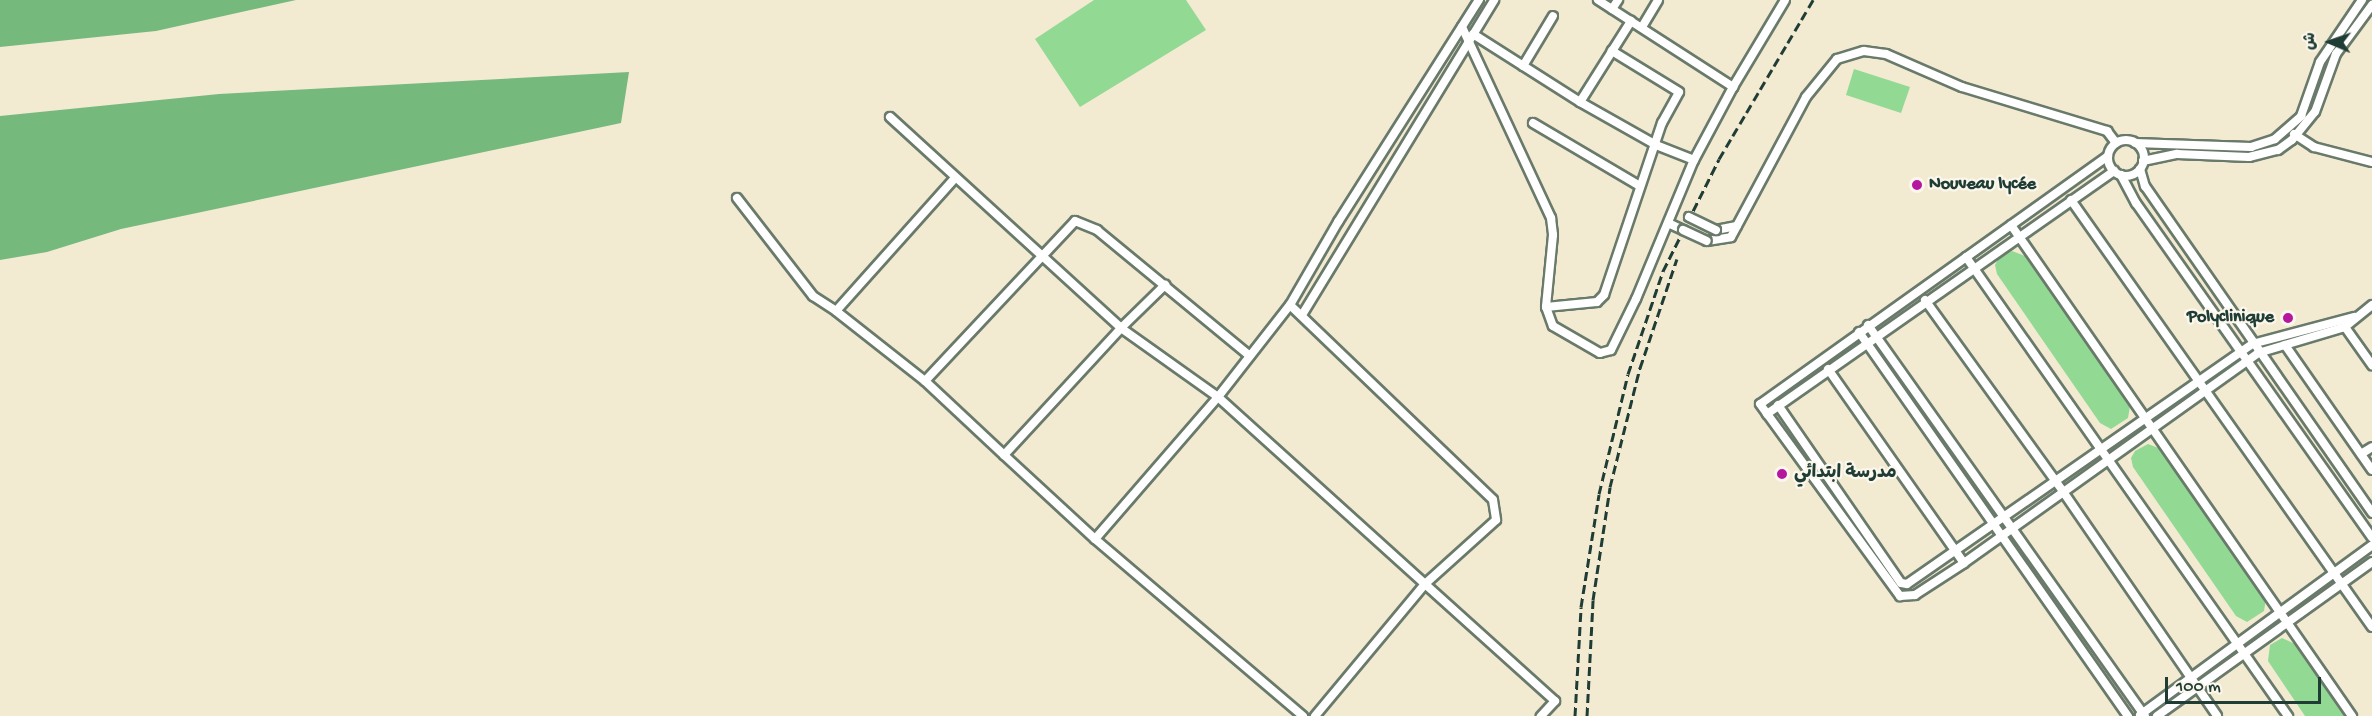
<!DOCTYPE html>
<meta charset="utf-8">
<style>
body{margin:0}
#map{position:relative;width:2372px;height:716px;overflow:hidden;background:#f3ead2;font-family:"Gochi Hand","Playpen Sans Arabic",sans-serif}
div>[style]{position:absolute}
.green>*{inset:0;background:#92d993}
.forest>*{inset:0;background:#75b97d}
.roads{filter:drop-shadow(2px 0 #697a6b) drop-shadow(-2px 0 #697a6b) drop-shadow(0 2px #697a6b) drop-shadow(0 -2px #697a6b)}
.minor>*{height:8px;margin:-4px;padding:0 4px;transform-origin:4px;border-radius:4px;background:#fff}
.minor>.ring{margin:-4px;padding:0;box-sizing:content-box;background:none;border:8px solid #fff;border-radius:50%}
.rail>*{height:3px;margin-top:-1.5px;transform-origin:0;background:repeating-linear-gradient(90deg,#1f3d34 0 9px,transparent 0 13.5px)}
.bridges{filter:drop-shadow(2px 0 #697a6b) drop-shadow(-2px 0 #697a6b) drop-shadow(0 2px #697a6b) drop-shadow(0 -2px #697a6b)}
.minor-bridge>*{height:8px;margin:-4px;padding:0 4px;transform-origin:4px;border-radius:4px;background:#fff}
.dots>*{width:16px;height:16px;translate:-50% -50%;box-sizing:border-box;border:3px solid #fbf7ec;border-radius:50%}
span{translate:-50% -50%;white-space:nowrap;text-align:center;line-height:1.15;-webkit-text-stroke:4.5px #fbf7ec;paint-order:stroke}
.poi-label{font-size:18px;color:#1f3d34;font-weight:700}
.left{translate:0 -50%;text-align:left}
.right{translate:-100% -50%;text-align:right}
.north{position:absolute;left:2300px;top:12px;width:60px;height:60px;-webkit-text-stroke:4px #fbf7ec;paint-order:stroke;rotate:272deg;font-size:16px;font-weight:700;line-height:24px;text-align:center;color:#1f3d34}
.north::after{content:'';display:block;margin:auto;width:21px;height:27px;background:#1f3d34;clip-path:polygon(50% 0,100% 100%,50% 72%,0 100%)}
.scale{position:absolute;left:2165px;top:677px;width:156px;height:27px;box-sizing:border-box;border:3px solid #1f3d34;border-top:0;padding-left:8px;font-size:18px;line-height:21px;white-space:nowrap;color:#1f3d34;-webkit-text-stroke:4px #fbf7ec;paint-order:stroke}
</style>
<div id="map">
<div class="green">
<i style="clip-path:polygon(1094px 0,1186px 0,1206px 30px,1080px 107px,1035px 39px)"></i>
<i style="clip-path:polygon(1854px 69px,1910px 87px,1901px 113px,1846px 95px)"></i>
<i style="clip-path:polygon(2012px 251px,2025px 256px,2130px 406px,2128px 418px,2111px 429px,2100px 423px,1997px 274px,1995px 265px,1999px 258px)"></i>
<i style="clip-path:polygon(2148px 444px,2161px 449px,2266px 599px,2264px 611px,2247px 622px,2236px 616px,2133px 467px,2131px 458px,2135px 451px)"></i>
<i style="clip-path:polygon(2282px 638px,2295px 644px,2346px 716px,2305px 716px,2268px 661px,2270px 645px)"></i>
</div>
<div class="forest">
<i style="clip-path:polygon(0 0,296px 0,156px 31px,0 47px)"></i>
<i style="clip-path:polygon(629px 72px,621px 123px,121px 229px,47px 252px,0 260px,0 116px,219px 94px)"></i>
</div>
<div class="roads">
<div class="minor">
<i style="left:1598px;top:0;width:161px;rotate:32.8deg"></i>
<i style="left:1733px;top:87px;width:101px;rotate:-59.1deg"></i>
<i style="left:1612px;top:9px;width:11px;rotate:-56deg"></i>
<i style="left:1462px;top:27px;width:211px;rotate:65deg"></i>
<i style="left:1551px;top:218px;width:17px;rotate:83deg"></i>
<i style="left:1553px;top:235px;width:72px;rotate:95.6deg"></i>
<i style="left:1546px;top:307px;width:20px;rotate:70deg"></i>
<i style="left:1553px;top:326px;width:54px;rotate:29.9deg"></i>
<i style="left:1600px;top:353px;width:11px;rotate:-15deg"></i>
<i style="left:1611px;top:350px;width:57px;rotate:-63.9deg"></i>
<i style="left:1636px;top:299px;width:151px;rotate:-67.4deg"></i>
<i style="left:1642px;top:27px;width:31px;rotate:-59deg"></i>
<i style="left:1473px;top:34px;width:127px;rotate:32.4deg"></i>
<i style="left:1580px;top:102px;width:87px;rotate:29.5deg"></i>
<i style="left:1656px;top:145px;width:41px;rotate:21.5deg"></i>
<i style="left:1694px;top:160px;width:83px;rotate:-61.9deg"></i>
<i style="left:1523px;top:66px;width:58px;rotate:-59deg"></i>
<i style="left:1580px;top:102px;width:96px;rotate:-57.8deg"></i>
<i style="left:890px;top:117px;width:313px;rotate:42.4deg"></i>
<i style="left:1121px;top:328px;width:62px;rotate:-44.3deg"></i>
<i style="left:1533px;top:123px;width:124px;rotate:30.5deg"></i>
<i style="left:2294px;top:134px;width:24px;rotate:33deg"></i>
<i style="left:2314px;top:147px;width:60px;rotate:14.5deg"></i>
<i class="ring" style="left:2108px;top:140px;width:28px;height:28px"></i>
<i style="left:2135px;top:143px;width:116px;rotate:2deg"></i>
<i style="left:2251px;top:147px;width:25px;rotate:-18deg"></i>
<i style="left:2275px;top:139px;width:35px;rotate:-41deg"></i>
<i style="left:2301px;top:116px;width:57px;rotate:-70.6deg"></i>
<i style="left:2320px;top:62px;width:75px;rotate:-55.9deg"></i>
<i style="left:2108px;top:156px;width:427px;rotate:144.5deg"></i>
<i style="left:1760px;top:404px;width:238px;rotate:53.9deg"></i>
<i style="left:1900px;top:596px;width:15px;rotate:-4deg"></i>
<i style="left:1915px;top:595px;width:59px;rotate:-33.1deg"></i>
<i style="left:1964px;top:563px;width:361px;rotate:-35.5deg"></i>
<i style="left:2258px;top:353px;width:91px;rotate:-16.6deg"></i>
<i style="left:2345px;top:327px;width:35px;rotate:-39deg"></i>
<i style="left:2143px;top:161px;width:35px;rotate:-12deg"></i>
<i style="left:2177px;top:154px;width:72px;rotate:2.4deg"></i>
<i style="left:2249px;top:157px;width:30px;rotate:-14deg"></i>
<i style="left:2278px;top:150px;width:17px;rotate:-36deg"></i>
<i style="left:2292px;top:140px;width:36px;rotate:-51deg"></i>
<i style="left:2315px;top:112px;width:62px;rotate:-70.1deg"></i>
<i style="left:2336px;top:54px;width:61px;rotate:-53.7deg"></i>
<i style="left:2140px;top:169px;width:18px;rotate:74deg"></i>
<i style="left:2145px;top:186px;width:398px;rotate:55.2deg"></i>
<i style="left:2121px;top:175px;width:32px;rotate:62deg"></i>
<i style="left:2136px;top:203px;width:409px;rotate:54.8deg"></i>
<i style="left:955px;top:178px;width:178px;rotate:131.8deg"></i>
<i style="left:836px;top:311px;width:113px;rotate:38.2deg"></i>
<i style="left:925px;top:381px;width:108px;rotate:43.1deg"></i>
<i style="left:737px;top:198px;width:124px;rotate:52.2deg"></i>
<i style="left:813px;top:296px;width:27px;rotate:33deg"></i>
<i style="left:2071px;top:200px;width:522px;rotate:54.82deg"></i>
<i style="left:1668px;top:223px;width:17px;rotate:25deg"></i>
<i style="left:2011px;top:225px;width:598px;rotate:55.22deg"></i>
<i style="left:1716px;top:230px;width:21px;rotate:-11deg"></i>
<i style="left:1707px;top:241px;width:24px;rotate:-9deg"></i>
<i style="left:1731px;top:237px;width:159px;rotate:-61.8deg"></i>
<i style="left:1806px;top:97px;width:49px;rotate:-50.8deg"></i>
<i style="left:1837px;top:59px;width:28px;rotate:-17deg"></i>
<i style="left:1864px;top:51px;width:22px;rotate:8deg"></i>
<i style="left:1886px;top:54px;width:83px;rotate:23.5deg"></i>
<i style="left:1962px;top:87px;width:152px;rotate:16.9deg"></i>
<i style="left:2107px;top:131px;width:15px;rotate:53deg"></i>
<i style="left:1966px;top:257px;width:561px;rotate:54.95deg"></i>
<i style="left:1925px;top:300px;width:238px;rotate:54.2deg"></i>
<i style="left:2064px;top:493px;width:270px;rotate:55.5deg"></i>
<i style="left:1290px;top:305px;width:281px;rotate:43.8deg"></i>
<i style="left:1493px;top:500px;width:20px;rotate:81deg"></i>
<i style="left:1496px;top:520px;width:96px;rotate:138deg"></i>
<i style="left:1425px;top:584px;width:279px;rotate:-137.9deg"></i>
<i style="left:1218px;top:397px;width:117px;rotate:-52deg"></i>
<i style="left:1290px;top:305px;width:96px;rotate:-60deg"></i>
<i style="left:1338px;top:222px;width:263px;rotate:-57.6deg"></i>
<i style="left:1546px;top:307px;width:51px;rotate:-5.6deg"></i>
<i style="left:1597px;top:302px;width:10px;rotate:-45deg"></i>
<i style="left:1604px;top:295px;width:182px;rotate:-71.4deg"></i>
<i style="left:1662px;top:123px;width:35px;rotate:-61deg"></i>
<i style="left:1679px;top:92px;width:79px;rotate:-148.5deg"></i>
<i style="left:1302px;top:315px;width:369px;rotate:-58.6deg"></i>
<i style="left:1868px;top:325px;width:479px;rotate:54.7deg"></i>
<i style="left:2345px;top:327px;width:47px;rotate:54.6deg"></i>
<i style="left:1121px;top:328px;width:119px;rotate:35.4deg"></i>
<i style="left:1218px;top:397px;width:188px;rotate:130.9deg"></i>
<i style="left:1095px;top:539px;width:124px;rotate:-137.3deg"></i>
<i style="left:1004px;top:455px;width:173px;rotate:-47.3deg"></i>
<i style="left:1859px;top:332px;width:469px;rotate:55deg"></i>
<i style="left:2285px;top:345px;width:152px;rotate:55.2deg"></i>
<i style="left:1828px;top:369px;width:237px;rotate:55deg"></i>
<i style="left:925px;top:381px;width:219px;rotate:-46.8deg"></i>
<i style="left:1075px;top:221px;width:24px;rotate:22deg"></i>
<i style="left:1097px;top:230px;width:198px;rotate:39.5deg"></i>
<i style="left:1778px;top:405px;width:216px;rotate:55.4deg"></i>
<i style="left:1901px;top:583px;width:6px;rotate:9deg"></i>
<i style="left:1907px;top:584px;width:420px;rotate:-34.8deg"></i>
<i style="left:2252px;top:344px;width:106px;rotate:-14.8deg"></i>
<i style="left:1767px;top:414px;width:424px;rotate:-35deg"></i>
<i style="left:2361px;top:454px;width:13px;rotate:-32deg"></i>
<i style="left:1095px;top:539px;width:273px;rotate:40.4deg"></i>
<i style="left:2140px;top:715px;width:288px;rotate:-36.2deg"></i>
<i style="left:1315px;top:716px;width:172px;rotate:-50.2deg"></i>
<i style="left:1425px;top:584px;width:175px;rotate:42deg"></i>
<i style="left:1555px;top:701px;width:21px;rotate:133deg"></i>
<i style="left:2157px;top:716px;width:264px;rotate:-35.6deg"></i>
</div>
</div>
<div class="rail">
<i style="left:1575px;top:716px;width:109px;rotate:-86.8deg"></i>
<i style="left:1581px;top:607px;width:114px;rotate:-80.9deg"></i>
<i style="left:1599px;top:494px;width:123px;rotate:-76.4deg"></i>
<i style="left:1628px;top:374px;width:109px;rotate:-71.2deg"></i>
<i style="left:1663px;top:271px;width:125px;rotate:-63.4deg"></i>
<i style="left:1719px;top:159px;width:185px;rotate:-59.4deg"></i>
<i style="left:1587px;top:716px;width:116px;rotate:-87deg"></i>
<i style="left:1593px;top:600px;width:114px;rotate:-81.4deg"></i>
<i style="left:1610px;top:487px;width:123px;rotate:-75.9deg"></i>
<i style="left:1640px;top:368px;width:115px;rotate:-71.3deg"></i>
</div>
<div class="bridges">
<div class="minor-bridge">
<i style="left:1689px;top:217px;width:30px;rotate:26deg"></i>
<i style="left:1683px;top:230px;width:26px;rotate:25deg"></i>
</div>
</div>
<div class="dots">
<i style="left:1917px;top:185px;background:#b5179e"></i>
<i style="left:2288px;top:318px;background:#b5179e"></i>
<i style="left:1782px;top:474px;background:#b5179e"></i>
</div>
<div class="poi-label">
<span class="left" style="left:1929px;top:185px">Nouveau lycée</span>
<span class="right" style="left:2274px;top:318px">Polyclinique</span>
<span class="left" style="left:1794px;top:474px">مدرسة ابتدائي</span>
</div>
<div class="north">ش</div>
<div class="scale">100 m</div>
</div>
